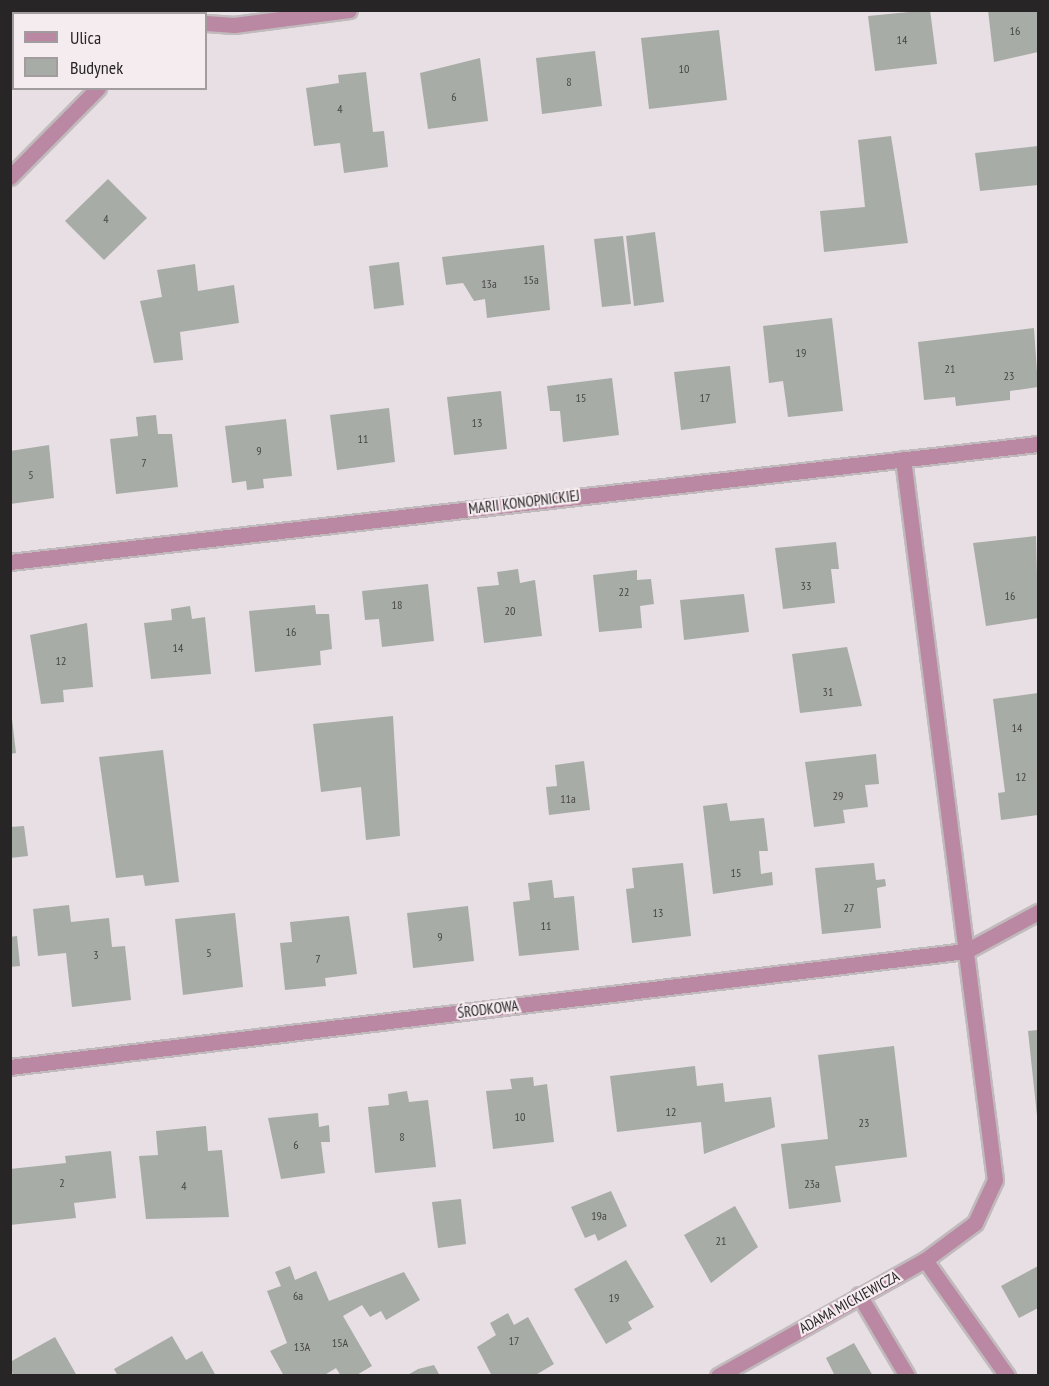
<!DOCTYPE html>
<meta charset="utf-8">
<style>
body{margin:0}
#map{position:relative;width:1049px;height:1386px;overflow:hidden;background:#e7dfe3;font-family:"PT Sans Narrow",sans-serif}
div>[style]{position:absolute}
.building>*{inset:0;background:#a7aca7}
.roads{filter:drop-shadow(2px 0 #c1babd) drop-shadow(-2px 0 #c1babd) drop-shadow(0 2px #c1babd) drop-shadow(0 -2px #c1babd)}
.service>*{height:15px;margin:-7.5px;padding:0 7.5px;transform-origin:7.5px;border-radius:7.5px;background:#ba88a2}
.minor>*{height:15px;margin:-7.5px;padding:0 7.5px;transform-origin:7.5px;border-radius:7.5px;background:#ba88a2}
span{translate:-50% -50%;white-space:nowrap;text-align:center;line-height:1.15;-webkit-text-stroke:4.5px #f5ecf0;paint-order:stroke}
.number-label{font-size:12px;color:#484746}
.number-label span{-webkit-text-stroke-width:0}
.street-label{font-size:15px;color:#282526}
.frame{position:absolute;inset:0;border:12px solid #282526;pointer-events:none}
.legend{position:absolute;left:12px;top:12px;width:195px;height:78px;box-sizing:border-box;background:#f5ecf0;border:2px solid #a39c9f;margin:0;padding:8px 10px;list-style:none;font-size:18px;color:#282526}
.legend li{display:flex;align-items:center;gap:12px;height:30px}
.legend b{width:30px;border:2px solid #a39c9f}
</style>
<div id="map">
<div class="building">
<i style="clip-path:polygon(930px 10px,937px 64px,875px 71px,868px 16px)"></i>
<i style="clip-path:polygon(988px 10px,1038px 10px,1038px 52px,994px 62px)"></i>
<i style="clip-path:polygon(10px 24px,14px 27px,10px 92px)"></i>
<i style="clip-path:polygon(719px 30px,727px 100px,649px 109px,641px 38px)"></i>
<i style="clip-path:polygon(595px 51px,602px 106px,542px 114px,536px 58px)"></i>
<i style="clip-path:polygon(480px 58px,488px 121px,428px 129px,420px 73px)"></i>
<i style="clip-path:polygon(366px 72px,373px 132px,384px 131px,388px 167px,344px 173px,340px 143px,314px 146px,306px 88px,339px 83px,338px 75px)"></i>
<i style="clip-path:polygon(891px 136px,908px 243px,824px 252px,820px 211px,865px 207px,858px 140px)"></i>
<i style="clip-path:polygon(1038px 146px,1038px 185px,980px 191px,975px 153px)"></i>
<i style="clip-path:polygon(108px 179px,147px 218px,104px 260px,65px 221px)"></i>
<i style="clip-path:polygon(655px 232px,664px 302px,634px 306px,626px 236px)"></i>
<i style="clip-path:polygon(623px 236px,631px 304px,602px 307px,594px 239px)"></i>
<i style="clip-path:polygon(544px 245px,550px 310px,487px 318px,485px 299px,474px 301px,463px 283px,446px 285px,442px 257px)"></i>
<i style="clip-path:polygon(399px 262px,404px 305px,374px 309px,369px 266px)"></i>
<i style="clip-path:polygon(195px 264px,198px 291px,234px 285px,239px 323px,180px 332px,183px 360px,154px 363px,140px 301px,162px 297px,157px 270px)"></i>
<i style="clip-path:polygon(832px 318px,843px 411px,788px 417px,783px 381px,769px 383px,763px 326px)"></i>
<i style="clip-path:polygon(1034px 328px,1038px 387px,1010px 391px,1010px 400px,956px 406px,955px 397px,924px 400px,918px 342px)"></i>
<i style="clip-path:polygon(730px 366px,736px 423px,681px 430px,674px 372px)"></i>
<i style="clip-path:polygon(612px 378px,619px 435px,563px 442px,560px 411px,550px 411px,547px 386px)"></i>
<i style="clip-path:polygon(501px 391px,507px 449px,454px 455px,447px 397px)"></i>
<i style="clip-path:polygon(389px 408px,395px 462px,337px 470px,330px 415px)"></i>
<i style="clip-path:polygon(156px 415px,158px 434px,172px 434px,178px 487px,116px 494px,110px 439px,138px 436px,136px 417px)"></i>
<i style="clip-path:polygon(286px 419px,292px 476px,263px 479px,264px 488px,247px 490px,246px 481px,232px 483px,225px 426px)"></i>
<i style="clip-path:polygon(49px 445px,54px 498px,10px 504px,10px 451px)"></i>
<i style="clip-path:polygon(1036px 536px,1038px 618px,986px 626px,973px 543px)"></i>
<i style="clip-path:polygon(836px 542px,839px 569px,831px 569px,835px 603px,783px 609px,775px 548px)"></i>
<i style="clip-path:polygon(518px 569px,520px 583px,535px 580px,542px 636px,484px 643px,477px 587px,499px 585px,497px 572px)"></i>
<i style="clip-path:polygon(637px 570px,637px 580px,651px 579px,654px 604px,640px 606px,642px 628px,599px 632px,593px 575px)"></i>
<i style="clip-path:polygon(428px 584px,434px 641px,382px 647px,379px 619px,365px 620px,362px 591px)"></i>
<i style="clip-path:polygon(744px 594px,749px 632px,684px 640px,680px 600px)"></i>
<i style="clip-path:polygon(315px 605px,316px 614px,329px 614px,332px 649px,320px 651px,321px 665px,255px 672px,249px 611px)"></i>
<i style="clip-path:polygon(190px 606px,192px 619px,205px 617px,211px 674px,151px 679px,144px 623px,172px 620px,171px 609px)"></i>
<i style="clip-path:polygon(87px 623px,93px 687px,63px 690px,64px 702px,41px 704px,30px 635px)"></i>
<i style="clip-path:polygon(847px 647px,862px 706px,800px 713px,792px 654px)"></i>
<i style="clip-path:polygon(1038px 693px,1038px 815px,1001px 820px,998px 793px,1005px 792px,993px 699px)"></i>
<i style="clip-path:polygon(393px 716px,400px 836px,366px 840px,361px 787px,321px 792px,313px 724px)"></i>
<i style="clip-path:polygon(12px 719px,16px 753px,10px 754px,10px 720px)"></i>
<i style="clip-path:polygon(163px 750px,179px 882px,145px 886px,143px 875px,116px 878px,99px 757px)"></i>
<i style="clip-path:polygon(876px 754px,879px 784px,865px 785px,868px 807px,843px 810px,845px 823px,814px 827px,805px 762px)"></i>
<i style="clip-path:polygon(584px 761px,590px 810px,549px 815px,546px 787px,557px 786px,555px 765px)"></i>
<i style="clip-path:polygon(727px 803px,730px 821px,764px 818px,768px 851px,759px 851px,761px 874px,772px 872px,773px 885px,713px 894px,703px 806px)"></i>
<i style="clip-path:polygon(24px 826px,28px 856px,10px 858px,10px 827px)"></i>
<i style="clip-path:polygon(683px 863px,691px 936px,632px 943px,626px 889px,634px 888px,632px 868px)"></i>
<i style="clip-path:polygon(874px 863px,876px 880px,885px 879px,886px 886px,877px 888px,881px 928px,822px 934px,815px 868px)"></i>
<i style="clip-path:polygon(552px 880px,554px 898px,574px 896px,579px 950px,519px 956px,513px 902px,530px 900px,528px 883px)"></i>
<i style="clip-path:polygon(69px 905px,71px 922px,109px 918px,112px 947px,125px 946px,131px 1000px,72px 1007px,66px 953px,38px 956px,33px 909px)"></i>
<i style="clip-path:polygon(468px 906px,474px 961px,413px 968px,407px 913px)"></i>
<i style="clip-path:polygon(235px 913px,243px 987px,183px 995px,175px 919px)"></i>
<i style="clip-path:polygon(349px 916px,357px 974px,325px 978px,326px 986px,285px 990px,280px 943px,292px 942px,290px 922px)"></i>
<i style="clip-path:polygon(17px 936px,20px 966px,10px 967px,10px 937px)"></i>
<i style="clip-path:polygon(1038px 1030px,1038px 1116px,1037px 1116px,1028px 1031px)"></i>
<i style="clip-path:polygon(894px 1046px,907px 1157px,835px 1166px,841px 1202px,789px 1209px,781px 1144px,828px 1139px,818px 1055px)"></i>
<i style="clip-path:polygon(695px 1066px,697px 1086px,723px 1083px,725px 1102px,771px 1097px,775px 1127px,704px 1154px,701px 1122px,617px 1132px,610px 1076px)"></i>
<i style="clip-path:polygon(533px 1077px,534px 1086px,547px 1084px,554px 1142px,493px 1149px,486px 1091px,512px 1089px,510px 1079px)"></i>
<i style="clip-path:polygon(407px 1091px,409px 1102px,428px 1100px,436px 1167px,375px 1173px,368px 1107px,389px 1105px,388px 1094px)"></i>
<i style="clip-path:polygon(318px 1113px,319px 1127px,329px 1125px,330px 1142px,321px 1142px,325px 1173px,281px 1179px,268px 1118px)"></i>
<i style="clip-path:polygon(206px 1126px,208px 1151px,222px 1150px,229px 1217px,146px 1219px,139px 1156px,158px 1155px,156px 1131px)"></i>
<i style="clip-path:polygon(111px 1151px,116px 1198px,74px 1203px,76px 1218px,10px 1225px,10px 1169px,66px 1163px,65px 1156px)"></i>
<i style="clip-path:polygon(611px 1191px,627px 1226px,598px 1241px,595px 1234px,585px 1238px,571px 1207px)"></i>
<i style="clip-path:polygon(461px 1199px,466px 1244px,438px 1248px,432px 1202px)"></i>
<i style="clip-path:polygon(735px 1206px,758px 1247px,711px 1283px,684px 1235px)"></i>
<i style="clip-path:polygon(626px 1260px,654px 1307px,628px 1322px,632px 1329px,606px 1344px,574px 1289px)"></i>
<i style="clip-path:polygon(290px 1266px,295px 1280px,316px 1271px,329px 1301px,404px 1272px,420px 1300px,386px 1320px,381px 1311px,370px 1317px,362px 1305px,343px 1316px,372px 1366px,355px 1376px,341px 1376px,336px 1368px,323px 1376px,284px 1376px,270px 1351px,287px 1343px,267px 1291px,281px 1286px,275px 1272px)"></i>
<i style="clip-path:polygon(1038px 1266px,1038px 1308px,1019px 1318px,1001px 1286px)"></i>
<i style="clip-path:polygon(508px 1313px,514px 1325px,528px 1317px,554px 1364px,534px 1376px,492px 1376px,477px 1347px,496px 1335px,490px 1323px)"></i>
<i style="clip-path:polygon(172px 1336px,186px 1360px,202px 1351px,216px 1376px,118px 1376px,114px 1369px)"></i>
<i style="clip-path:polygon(55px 1337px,77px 1376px,13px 1376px,10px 1362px)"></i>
<i style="clip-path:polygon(854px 1343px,873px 1376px,835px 1376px,826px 1358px)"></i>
<i style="clip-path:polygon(434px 1365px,440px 1376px,406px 1376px,418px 1369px)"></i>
</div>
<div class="roads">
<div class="service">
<i style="left:925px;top:1260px;width:142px;rotate:54.7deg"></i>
<i style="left:859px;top:1295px;width:94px;rotate:59.3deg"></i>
</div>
<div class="minor">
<i style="left:173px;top:14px;width:5px;rotate:-53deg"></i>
<i style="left:206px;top:23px;width:28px;rotate:4deg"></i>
<i style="left:234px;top:25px;width:116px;rotate:-7.4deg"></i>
<i style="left:10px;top:177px;width:125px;rotate:-45.3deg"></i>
<i style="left:10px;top:562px;width:1035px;rotate:-6.55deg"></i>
<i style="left:10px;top:1067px;width:963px;rotate:-6.92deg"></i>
<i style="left:966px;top:951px;width:82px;rotate:-28.4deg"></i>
<i style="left:718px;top:1376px;width:237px;rotate:-29.3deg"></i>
<i style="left:925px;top:1260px;width:62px;rotate:-36.5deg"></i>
<i style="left:975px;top:1223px;width:47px;rotate:-65.1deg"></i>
<i style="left:995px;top:1180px;width:727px;rotate:-97.27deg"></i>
</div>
</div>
<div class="number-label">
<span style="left:1015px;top:31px">16</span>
<span style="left:902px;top:40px">14</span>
<span style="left:684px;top:69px">10</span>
<span style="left:569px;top:82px">8</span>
<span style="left:454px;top:97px">6</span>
<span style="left:340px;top:109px">4</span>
<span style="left:106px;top:219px">4</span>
<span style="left:531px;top:280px">15a</span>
<span style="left:489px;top:284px">13a</span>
<span style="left:801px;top:353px">19</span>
<span style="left:950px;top:369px">21</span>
<span style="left:1009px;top:376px">23</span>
<span style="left:581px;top:398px">15</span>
<span style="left:705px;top:398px">17</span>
<span style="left:477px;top:423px">13</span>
<span style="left:363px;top:439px">11</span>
<span style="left:259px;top:451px">9</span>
<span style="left:144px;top:463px">7</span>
<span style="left:31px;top:475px">5</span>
<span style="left:806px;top:586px">33</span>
<span style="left:624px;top:592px">22</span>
<span style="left:1010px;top:596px">16</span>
<span style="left:397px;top:605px">18</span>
<span style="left:510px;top:611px">20</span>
<span style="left:291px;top:632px">16</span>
<span style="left:178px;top:648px">14</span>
<span style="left:61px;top:661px">12</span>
<span style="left:828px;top:692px">31</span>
<span style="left:1017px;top:728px">14</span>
<span style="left:1021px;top:777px">12</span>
<span style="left:838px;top:796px">29</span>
<span style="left:568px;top:799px">11a</span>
<span style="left:736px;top:873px">15</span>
<span style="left:849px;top:908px">27</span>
<span style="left:658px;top:913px">13</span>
<span style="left:546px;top:926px">11</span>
<span style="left:440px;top:937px">9</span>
<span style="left:209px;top:953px">5</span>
<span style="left:96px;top:955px">3</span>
<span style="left:318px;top:959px">7</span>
<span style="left:671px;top:1112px">12</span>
<span style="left:520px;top:1117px">10</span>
<span style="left:864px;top:1123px">23</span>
<span style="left:402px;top:1137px">8</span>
<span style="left:296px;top:1145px">6</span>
<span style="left:62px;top:1183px">2</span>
<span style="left:812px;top:1184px">23a</span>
<span style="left:184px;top:1186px">4</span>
<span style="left:599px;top:1216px">19a</span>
<span style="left:721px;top:1241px">21</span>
<span style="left:298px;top:1296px">6a</span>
<span style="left:614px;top:1298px">19</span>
<span style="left:514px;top:1341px">17</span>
<span style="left:340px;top:1343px">15A</span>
<span style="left:302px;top:1347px">13A</span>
</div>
<div class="street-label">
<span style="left:524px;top:502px;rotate:-7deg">MARII KONOPNICKIEJ</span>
<span style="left:488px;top:1009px;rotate:-7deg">ŚRODKOWA</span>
<span style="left:849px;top:1302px;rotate:-29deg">ADAMA MICKIEWICZA</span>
</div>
<div class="frame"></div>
<ul class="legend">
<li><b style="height:8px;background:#ba88a2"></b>Ulica</li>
<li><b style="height:16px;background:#a7aca7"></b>Budynek</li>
</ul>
</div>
